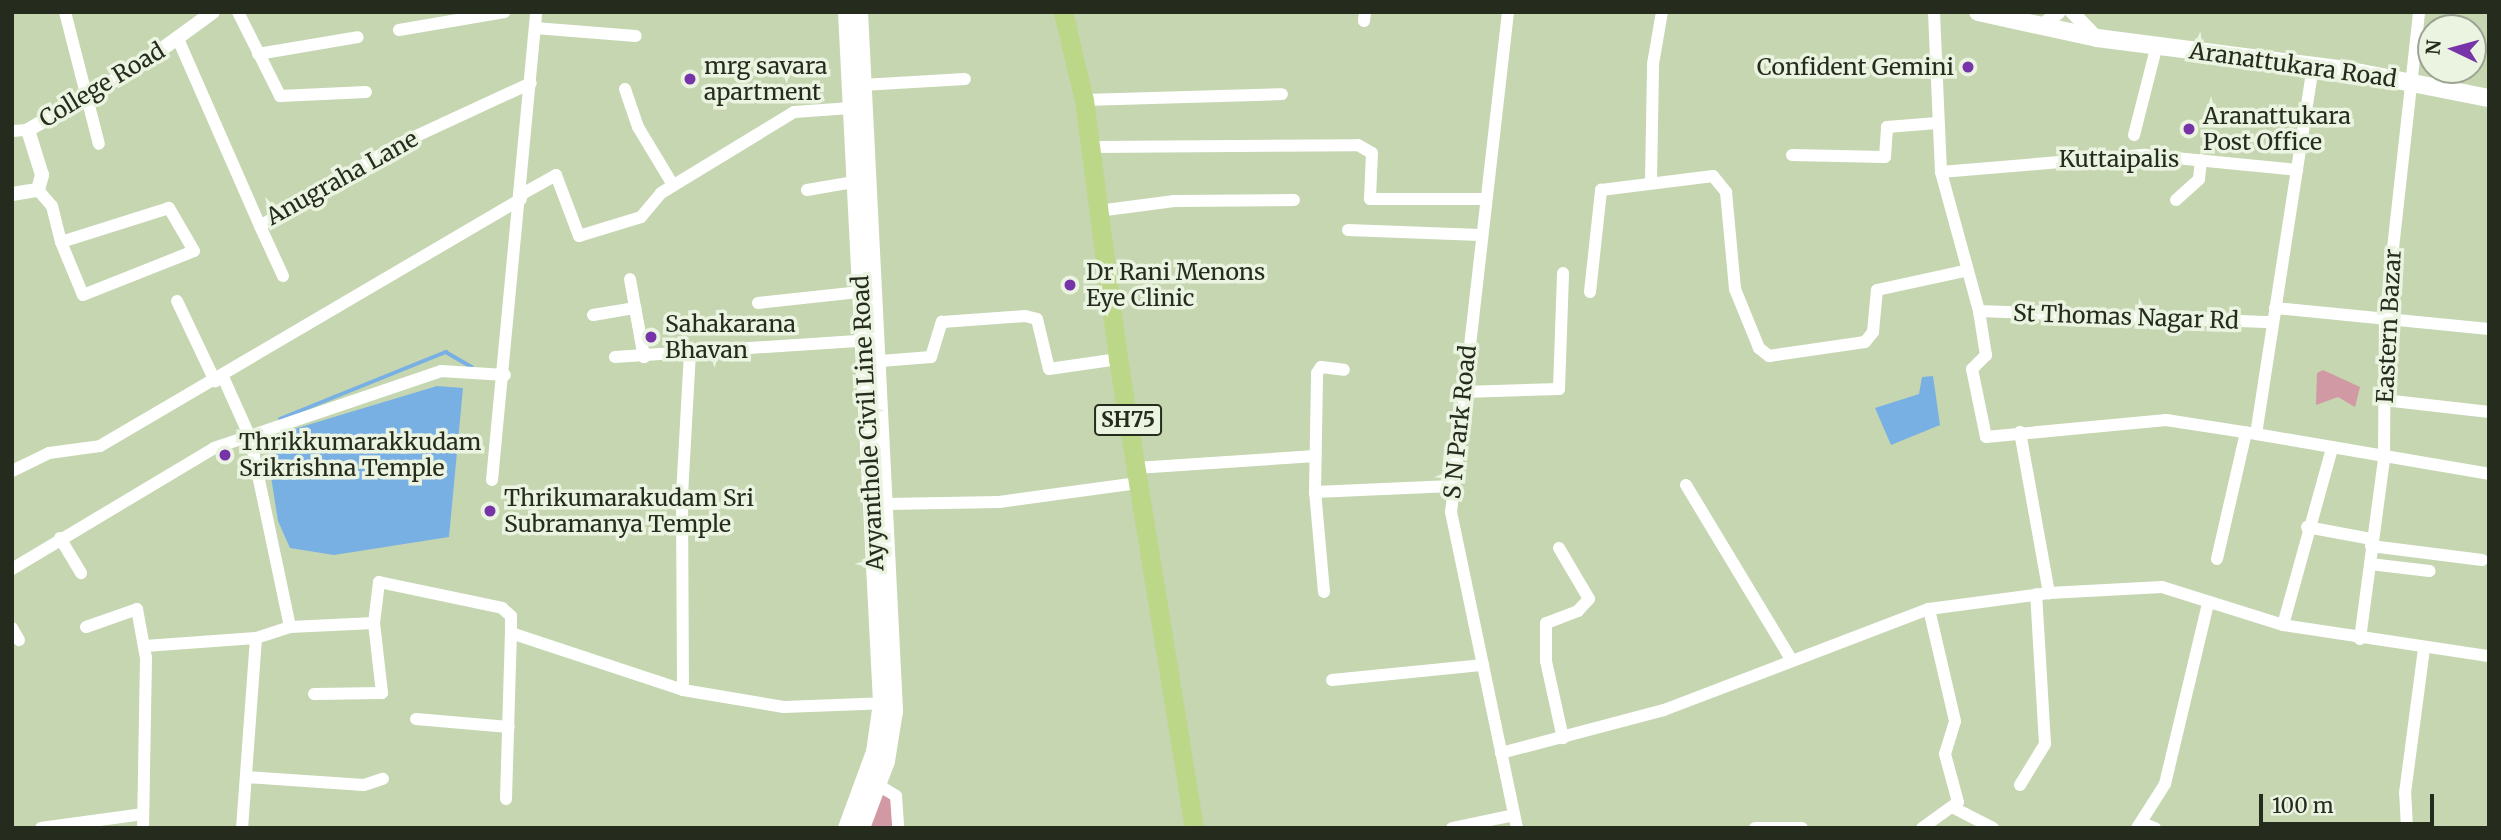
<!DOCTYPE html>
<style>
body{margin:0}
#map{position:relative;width:2501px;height:840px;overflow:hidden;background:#c5d6b1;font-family:Merriweather,serif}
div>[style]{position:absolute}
.green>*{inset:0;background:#d199a3}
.water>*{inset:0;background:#79b0e4}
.stream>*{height:3.5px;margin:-1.75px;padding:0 1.75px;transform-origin:1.75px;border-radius:1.75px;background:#79b0e4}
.minor>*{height:12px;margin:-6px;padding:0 6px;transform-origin:6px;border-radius:6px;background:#fff}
.tertiary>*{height:14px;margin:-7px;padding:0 7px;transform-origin:7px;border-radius:7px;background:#fff}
.secondary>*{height:18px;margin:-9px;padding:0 9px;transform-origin:9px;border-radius:9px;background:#fff}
.primary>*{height:19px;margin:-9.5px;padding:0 9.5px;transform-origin:9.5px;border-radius:9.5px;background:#bbd787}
.dots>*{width:19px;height:19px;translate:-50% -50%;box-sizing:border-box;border:4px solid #ebf3e1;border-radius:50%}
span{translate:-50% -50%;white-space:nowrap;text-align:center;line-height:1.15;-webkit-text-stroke:7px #ebf3e1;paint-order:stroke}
.shield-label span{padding:2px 5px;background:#ebf3e1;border:2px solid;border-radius:5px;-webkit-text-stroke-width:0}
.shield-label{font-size:21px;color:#252b1d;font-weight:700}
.street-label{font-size:23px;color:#252b1d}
.poi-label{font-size:23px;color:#252b1d}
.left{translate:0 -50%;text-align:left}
.right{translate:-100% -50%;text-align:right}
.frame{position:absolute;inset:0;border:14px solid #252b1d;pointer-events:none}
.north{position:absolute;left:2417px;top:14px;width:70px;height:70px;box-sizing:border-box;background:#ebf3e1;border:2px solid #9ca393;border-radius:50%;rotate:275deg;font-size:19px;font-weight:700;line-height:28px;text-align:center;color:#252b1d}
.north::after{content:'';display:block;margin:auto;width:24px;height:32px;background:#7734a8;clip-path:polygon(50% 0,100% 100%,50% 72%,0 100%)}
.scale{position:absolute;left:2259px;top:794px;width:175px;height:32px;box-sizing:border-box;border:4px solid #252b1d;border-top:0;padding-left:9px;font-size:21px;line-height:24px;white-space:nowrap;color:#252b1d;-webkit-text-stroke:5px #ebf3e1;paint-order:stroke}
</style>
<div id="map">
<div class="green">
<i style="clip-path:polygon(2323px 370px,2360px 387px,2355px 407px,2338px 397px,2316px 405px,2317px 373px)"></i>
<i style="clip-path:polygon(879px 785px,892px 792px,898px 828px,862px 828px)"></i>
</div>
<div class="water">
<i style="clip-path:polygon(1933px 376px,1940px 425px,1891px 445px,1875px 408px,1919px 394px,1922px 377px)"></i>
<i style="clip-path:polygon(437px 386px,463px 388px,449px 537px,334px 555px,290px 548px,278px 521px,267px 451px,294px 429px)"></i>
</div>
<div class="stream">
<i style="left:280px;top:419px;width:179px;rotate:-22deg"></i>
<i style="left:446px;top:352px;width:30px;rotate:30deg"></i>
</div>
<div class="minor">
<i style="left:65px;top:12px;width:136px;rotate:75.6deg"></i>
<i style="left:238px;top:12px;width:94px;rotate:63.4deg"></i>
<i style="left:280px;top:96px;width:86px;rotate:-2.7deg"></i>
<i style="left:1508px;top:12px;width:503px;rotate:96.5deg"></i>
<i style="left:1451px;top:512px;width:323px;rotate:78.2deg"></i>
<i style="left:1934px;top:12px;width:160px;rotate:87.5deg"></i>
<i style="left:1941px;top:172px;width:144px;rotate:74.7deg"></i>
<i style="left:1979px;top:311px;width:45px;rotate:81deg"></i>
<i style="left:1986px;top:355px;width:20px;rotate:135deg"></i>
<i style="left:1972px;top:369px;width:69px;rotate:78.4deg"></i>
<i style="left:1986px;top:437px;width:181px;rotate:-5.4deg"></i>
<i style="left:2166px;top:420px;width:91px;rotate:8.8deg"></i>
<i style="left:1364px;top:21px;width:9px;rotate:-84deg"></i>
<i style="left:535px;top:28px;width:101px;rotate:4.5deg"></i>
<i style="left:399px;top:30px;width:107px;rotate:-9.7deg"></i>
<i style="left:178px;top:39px;width:204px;rotate:66.3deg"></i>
<i style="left:260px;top:226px;width:161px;rotate:-30.5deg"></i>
<i style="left:399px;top:144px;width:145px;rotate:-24.8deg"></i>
<i style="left:258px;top:54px;width:101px;rotate:-9.6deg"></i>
<i style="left:2313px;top:66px;width:372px;rotate:98.8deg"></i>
<i style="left:2256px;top:434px;width:236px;rotate:9.7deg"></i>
<i style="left:862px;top:85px;width:103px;rotate:-3.3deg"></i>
<i style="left:625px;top:89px;width:40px;rotate:71.1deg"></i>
<i style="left:638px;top:127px;width:68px;rotate:58.9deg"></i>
<i style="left:1084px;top:100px;width:198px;rotate:-1.7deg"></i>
<i style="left:12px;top:131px;width:16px;rotate:-4deg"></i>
<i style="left:2134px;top:135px;width:93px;rotate:-75.7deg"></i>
<i style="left:1091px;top:147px;width:267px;rotate:-0.4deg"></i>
<i style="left:1358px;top:145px;width:16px;rotate:30deg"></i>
<i style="left:1372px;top:153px;width:46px;rotate:92.5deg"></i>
<i style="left:1370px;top:199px;width:115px"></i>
<i style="left:1792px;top:155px;width:93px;rotate:1.2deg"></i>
<i style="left:1885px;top:157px;width:30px;rotate:-86deg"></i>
<i style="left:1887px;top:127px;width:50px;rotate:-4.6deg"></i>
<i style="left:1941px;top:172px;width:205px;rotate:-4.8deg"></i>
<i style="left:2145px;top:155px;width:153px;rotate:5.6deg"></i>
<i style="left:1651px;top:182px;width:118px;rotate:-89deg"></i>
<i style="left:1653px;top:64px;width:53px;rotate:-80.2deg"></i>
<i style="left:38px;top:190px;width:21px;rotate:49deg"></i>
<i style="left:52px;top:206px;width:37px;rotate:76deg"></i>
<i style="left:61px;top:242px;width:57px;rotate:67.5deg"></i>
<i style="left:83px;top:295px;width:119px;rotate:-21.6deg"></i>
<i style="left:194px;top:251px;width:50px;rotate:-120.2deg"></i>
<i style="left:169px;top:208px;width:113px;rotate:162.5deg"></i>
<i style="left:807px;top:190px;width:48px;rotate:-9.7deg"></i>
<i style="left:522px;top:194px;width:39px;rotate:-29deg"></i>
<i style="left:556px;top:175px;width:65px;rotate:69.3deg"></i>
<i style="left:579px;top:236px;width:65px;rotate:-17deg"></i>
<i style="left:641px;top:217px;width:31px;rotate:-50deg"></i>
<i style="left:661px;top:193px;width:156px;rotate:-31.3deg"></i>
<i style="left:794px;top:112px;width:57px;rotate:-4deg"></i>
<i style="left:2176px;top:200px;width:31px;rotate:-42deg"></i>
<i style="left:2199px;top:179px;width:19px;rotate:-84deg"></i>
<i style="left:1098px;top:211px;width:77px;rotate:-7.5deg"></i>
<i style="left:1174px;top:201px;width:120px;rotate:-0.5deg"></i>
<i style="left:260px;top:226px;width:55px;rotate:65.3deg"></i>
<i style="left:1348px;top:230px;width:132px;rotate:2.2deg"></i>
<i style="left:1590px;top:292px;width:103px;rotate:-83.8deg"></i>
<i style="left:1601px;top:190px;width:113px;rotate:-7.1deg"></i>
<i style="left:1713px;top:176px;width:21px;rotate:51deg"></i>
<i style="left:1726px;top:192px;width:97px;rotate:84.7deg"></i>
<i style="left:1735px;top:289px;width:64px;rotate:67.9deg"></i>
<i style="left:1759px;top:348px;width:13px;rotate:39deg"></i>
<i style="left:1769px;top:356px;width:97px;rotate:-8.3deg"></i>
<i style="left:1865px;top:342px;width:13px;rotate:-51deg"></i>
<i style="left:1873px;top:332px;width:42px;rotate:-84.6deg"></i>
<i style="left:1877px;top:290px;width:90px;rotate:-12.2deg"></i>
<i style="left:177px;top:301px;width:89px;rotate:64.6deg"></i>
<i style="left:758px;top:303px;width:103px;rotate:-6.2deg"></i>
<i style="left:2275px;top:308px;width:215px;rotate:5.6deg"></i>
<i style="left:1979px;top:311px;width:293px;rotate:2.2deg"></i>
<i style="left:593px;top:315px;width:43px;rotate:-9.5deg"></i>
<i style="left:635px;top:308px;width:50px;rotate:79.6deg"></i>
<i style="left:644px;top:357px;width:79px;rotate:-100.2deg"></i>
<i style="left:615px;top:357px;width:254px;rotate:-3.8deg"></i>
<i style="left:881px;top:361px;width:50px;rotate:-4.6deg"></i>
<i style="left:931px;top:357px;width:37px;rotate:-73deg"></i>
<i style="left:942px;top:322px;width:83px;rotate:-4.1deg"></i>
<i style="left:1025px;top:316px;width:12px;rotate:14deg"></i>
<i style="left:1037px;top:319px;width:51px;rotate:76.5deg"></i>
<i style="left:1049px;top:369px;width:70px;rotate:-8.2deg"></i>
<i style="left:223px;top:377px;width:66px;rotate:65.8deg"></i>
<i style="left:250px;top:437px;width:194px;rotate:78.1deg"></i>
<i style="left:290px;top:627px;width:36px;rotate:162deg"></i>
<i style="left:256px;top:638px;width:191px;rotate:94.2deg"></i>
<i style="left:1462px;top:392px;width:97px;rotate:-1.8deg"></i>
<i style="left:1559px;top:389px;width:116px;rotate:-88deg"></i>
<i style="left:2384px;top:400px;width:106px;rotate:6.5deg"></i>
<i style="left:2020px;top:432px;width:164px;rotate:79.8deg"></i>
<i style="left:2049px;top:593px;width:113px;rotate:-3deg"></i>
<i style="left:2162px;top:587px;width:127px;rotate:17.4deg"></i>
<i style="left:2283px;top:625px;width:208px;rotate:8.6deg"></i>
<i style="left:1136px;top:468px;width:180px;rotate:-3.8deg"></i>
<i style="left:12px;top:471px;width:41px;rotate:-25.9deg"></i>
<i style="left:49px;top:453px;width:51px;rotate:-7.8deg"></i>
<i style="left:100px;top:446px;width:488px;rotate:-30.4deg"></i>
<i style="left:492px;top:480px;width:470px;rotate:-84.6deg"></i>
<i style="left:1686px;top:485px;width:205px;rotate:58.9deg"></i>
<i style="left:1315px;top:492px;width:137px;rotate:-2.5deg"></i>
<i style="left:887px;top:504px;width:112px;rotate:-1deg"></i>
<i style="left:999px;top:502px;width:140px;rotate:-7.8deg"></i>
<i style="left:2307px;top:527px;width:66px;rotate:10.5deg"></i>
<i style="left:60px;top:538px;width:41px;rotate:59deg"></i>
<i style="left:2371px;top:546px;width:112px;rotate:7.2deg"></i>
<i style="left:1559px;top:548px;width:59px;rotate:59.5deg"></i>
<i style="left:1589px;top:599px;width:16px;rotate:133deg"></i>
<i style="left:1578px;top:611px;width:34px;rotate:159deg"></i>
<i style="left:1546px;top:623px;width:38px;rotate:90deg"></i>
<i style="left:1546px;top:661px;width:79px;rotate:77.6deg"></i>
<i style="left:2217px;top:559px;width:130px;rotate:-77.1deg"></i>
<i style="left:2370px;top:564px;width:60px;rotate:6.7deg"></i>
<i style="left:12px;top:569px;width:235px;rotate:-30.9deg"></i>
<i style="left:214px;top:448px;width:240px;rotate:-18.7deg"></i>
<i style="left:441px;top:371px;width:64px;rotate:3.6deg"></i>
<i style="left:1324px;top:592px;width:100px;rotate:-95.1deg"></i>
<i style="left:1315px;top:492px;width:119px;rotate:-89deg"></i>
<i style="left:1317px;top:373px;width:7px;rotate:-56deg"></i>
<i style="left:1321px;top:367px;width:23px;rotate:7deg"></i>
<i style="left:2283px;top:625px;width:180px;rotate:-74.5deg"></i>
<i style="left:86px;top:627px;width:54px;rotate:-19.4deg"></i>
<i style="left:137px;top:609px;width:50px;rotate:79.6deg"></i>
<i style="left:146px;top:658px;width:170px;rotate:91deg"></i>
<i style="left:290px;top:627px;width:84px;rotate:-2.7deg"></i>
<i style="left:12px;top:628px;width:14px;rotate:60deg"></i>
<i style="left:2360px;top:639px;width:182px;rotate:-82.4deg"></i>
<i style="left:2384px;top:459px;width:138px;rotate:-89.6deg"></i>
<i style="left:2385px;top:321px;width:311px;rotate:-83.7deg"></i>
<i style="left:145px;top:646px;width:111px;rotate:-4.1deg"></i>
<i style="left:1332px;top:680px;width:152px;rotate:-5.7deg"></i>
<i style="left:683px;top:690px;width:195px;rotate:-90.3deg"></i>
<i style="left:682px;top:495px;width:141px;rotate:-86.8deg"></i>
<i style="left:314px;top:694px;width:68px;rotate:-0.8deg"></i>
<i style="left:382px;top:693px;width:70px;rotate:-96.5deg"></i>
<i style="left:374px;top:623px;width:41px;rotate:-83deg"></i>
<i style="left:379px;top:582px;width:126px;rotate:11.9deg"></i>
<i style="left:502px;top:608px;width:12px;rotate:42deg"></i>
<i style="left:511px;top:616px;width:17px;rotate:90deg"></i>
<i style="left:511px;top:633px;width:181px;rotate:18.3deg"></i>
<i style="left:683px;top:690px;width:102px;rotate:9.6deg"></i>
<i style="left:784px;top:707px;width:105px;rotate:-2.2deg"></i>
<i style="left:416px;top:719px;width:93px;rotate:4.9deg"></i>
<i style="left:1501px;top:753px;width:169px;rotate:-14.8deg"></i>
<i style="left:1664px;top:710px;width:284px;rotate:-20.9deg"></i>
<i style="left:1929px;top:609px;width:121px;rotate:-7.6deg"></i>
<i style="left:246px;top:777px;width:118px;rotate:3.9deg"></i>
<i style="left:364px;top:785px;width:20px;rotate:-18deg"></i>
<i style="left:878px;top:785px;width:21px;rotate:31deg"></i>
<i style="left:896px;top:796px;width:32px;rotate:86deg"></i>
<i style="left:2020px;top:785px;width:48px;rotate:-58.6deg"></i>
<i style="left:2045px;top:744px;width:150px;rotate:-93.4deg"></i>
<i style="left:506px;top:799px;width:166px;rotate:-88.3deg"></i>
<i style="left:1954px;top:808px;width:44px;rotate:27.1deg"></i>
<i style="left:2141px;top:823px;width:15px;rotate:20deg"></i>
<i style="left:41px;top:828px;width:103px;rotate:-7.8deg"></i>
<i style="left:1452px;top:828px;width:63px;rotate:-11.8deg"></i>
<i style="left:1755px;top:828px;width:47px"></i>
<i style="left:1922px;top:828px;width:44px;rotate:-35.8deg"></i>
<i style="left:1958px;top:802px;width:50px;rotate:-105.2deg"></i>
<i style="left:1945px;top:754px;width:34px;rotate:-73deg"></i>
<i style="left:1955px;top:721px;width:115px;rotate:-103.1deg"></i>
<i style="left:2137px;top:828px;width:52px;rotate:-57.5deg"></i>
<i style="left:2165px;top:784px;width:186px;rotate:-76.6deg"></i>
<i style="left:2407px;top:828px;width:35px;rotate:-93deg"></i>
<i style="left:2405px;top:793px;width:145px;rotate:-82.5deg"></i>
</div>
<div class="tertiary">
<i style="left:2072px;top:12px;width:36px;rotate:46deg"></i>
<i style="left:2044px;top:24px;width:19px;rotate:-39deg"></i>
<i style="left:12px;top:194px;width:26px;rotate:-9deg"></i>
<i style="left:38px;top:190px;width:16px;rotate:-75deg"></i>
<i style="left:42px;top:175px;width:47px;rotate:-107.3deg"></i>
<i style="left:28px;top:130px;width:125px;rotate:-29.9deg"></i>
<i style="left:136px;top:68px;width:95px;rotate:-36deg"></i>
</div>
<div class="secondary">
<i style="left:847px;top:12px;width:692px;rotate:87.1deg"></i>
<i style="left:882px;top:703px;width:49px;rotate:98.1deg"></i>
<i style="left:875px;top:752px;width:81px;rotate:110.2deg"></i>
<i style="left:859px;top:12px;width:700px;rotate:87.13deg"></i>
<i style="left:894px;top:711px;width:51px;rotate:99.1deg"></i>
<i style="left:886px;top:761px;width:72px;rotate:110.5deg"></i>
<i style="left:1978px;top:12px;width:122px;rotate:12.3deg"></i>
<i style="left:2097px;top:38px;width:251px;rotate:7.3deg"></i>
<i style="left:2346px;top:70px;width:146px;rotate:11.1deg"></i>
</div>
<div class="primary">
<i style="left:1063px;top:12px;width:90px;rotate:76.6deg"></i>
<i style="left:1084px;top:100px;width:261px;rotate:82.5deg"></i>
<i style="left:1118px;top:359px;width:475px;rotate:80.8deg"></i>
</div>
<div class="dots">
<i style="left:1968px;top:67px;background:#7734a8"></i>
<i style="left:690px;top:79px;background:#7734a8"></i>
<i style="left:2189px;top:129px;background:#7734a8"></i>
<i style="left:1070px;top:285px;background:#7734a8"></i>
<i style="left:651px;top:337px;background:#7734a8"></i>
<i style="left:225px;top:455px;background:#7734a8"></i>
<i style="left:490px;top:511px;background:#7734a8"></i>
</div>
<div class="shield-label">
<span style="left:1128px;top:420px">SH75</span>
</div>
<div class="street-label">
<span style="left:2293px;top:65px;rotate:8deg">Aranattukara Road</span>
<span style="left:102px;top:85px;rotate:-31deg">College Road</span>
<span style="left:2119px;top:159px">Kuttaipalis</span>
<span style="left:342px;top:178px;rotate:-29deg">Anugraha Lane</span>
<span style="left:2126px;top:317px;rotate:2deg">St Thomas Nagar Rd</span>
<span style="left:2389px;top:326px;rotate:-87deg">Eastern Bazar</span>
<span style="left:1460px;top:422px;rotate:-84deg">S N Park Road</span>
<span style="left:868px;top:423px;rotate:-93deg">Ayyanthole Civil Line Road</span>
</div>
<div class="poi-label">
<span class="left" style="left:704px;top:79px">mrg savara<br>apartment</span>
<span class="right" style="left:1954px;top:67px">Confident Gemini</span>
<span class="left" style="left:2203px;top:129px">Aranattukara<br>Post Office</span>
<span class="left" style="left:1086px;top:285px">Dr Rani Menons<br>Eye Clinic</span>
<span class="left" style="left:665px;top:337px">Sahakarana<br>Bhavan</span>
<span class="left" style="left:239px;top:455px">Thrikkumarakkudam<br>Srikrishna Temple</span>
<span class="left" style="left:504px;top:511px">Thrikumarakudam Sri<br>Subramanya Temple</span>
</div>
<div class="frame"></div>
<div class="north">N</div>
<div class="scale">100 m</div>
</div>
